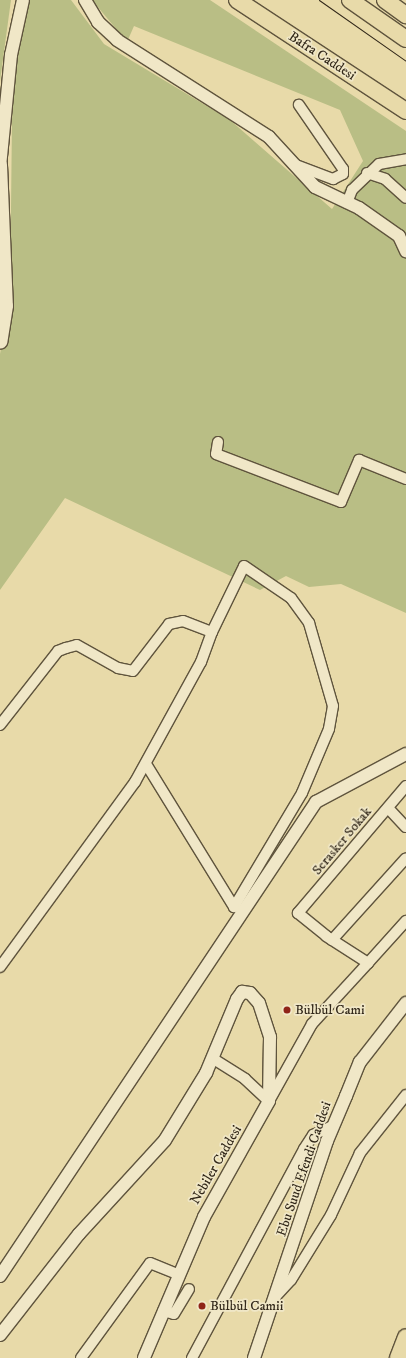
<!DOCTYPE html>
<meta charset="utf-8">
<style>
body{margin:0}
#map{position:relative;width:406px;height:1358px;overflow:hidden;background:#e8daa9;font-family:"IM FELL DW Pica",serif}
div>[style]{position:absolute}
.green>*{inset:0;background:#b9be85}
.roads{filter:drop-shadow(1px 0 #5f543d) drop-shadow(-1px 0 #5f543d) drop-shadow(0 1px #5f543d) drop-shadow(0 -1px #5f543d)}
.minor>*{height:10px;margin:-5px;padding:0 5px;transform-origin:5px;border-radius:5px;background:#f0e7c7}
.tertiary>*{height:12px;margin:-6px;padding:0 6px;transform-origin:6px;border-radius:6px;background:#f0e7c7}
.secondary>*{height:14px;margin:-7px;padding:0 7px;transform-origin:7px;border-radius:7px;background:#f0e7c7}
.primary>*{height:16px;margin:-8px;padding:0 8px;transform-origin:8px;border-radius:8px;background:#e8daa9}
.tram>*{height:1px;margin:-0.5px;padding:0 0.5px;transform-origin:0.5px;border-radius:0.5px;background:#312719}
.dots>*{width:11px;height:11px;translate:-50% -50%;box-sizing:border-box;border:2px solid #f0e7c7;border-radius:50%}
span{translate:-50% -50%;white-space:nowrap;text-align:center;line-height:1.15;-webkit-text-stroke:3.5px #f0e7c7;paint-order:stroke}
.street-label{font-size:14px;color:#312719}
.poi-label{font-size:14px;color:#312719}
.left{translate:0 -50%;text-align:left}
</style>
<div id="map">
<div class="green">
<i style="clip-path:polygon(0 0,11px 0,0 81px)"></i>
<i style="clip-path:polygon(26px 0,71px 0,104px 44px,230px 120px,332px 209px,363px 161px,340px 110px,134px 26px,127px 42px,92px 0,210px 0,406px 131px,406px 613px,341px 584px,309px 587px,286px 576px,260px 590px,65px 498px,0 590px,0 354px,10px 300px,12px 118px,19px 30px)"></i>
</div>
<div class="roads">
<div class="minor">
<i style="left:293px;top:164px;width:43px;rotate:20.6deg"></i>
<i style="left:333px;top:179px;width:11px;rotate:-27deg"></i>
<i style="left:343px;top:174px;width:5px;rotate:-90deg"></i>
<i style="left:343px;top:169px;width:78px;rotate:-124.5deg"></i>
<i style="left:367px;top:173px;width:19px;rotate:18deg"></i>
<i style="left:385px;top:179px;width:28px;rotate:42deg"></i>
<i style="left:347px;top:203px;width:14px;rotate:-69deg"></i>
<i style="left:352px;top:190px;width:37px;rotate:-44deg"></i>
<i style="left:379px;top:164px;width:27px;rotate:-10deg"></i>
<i style="left:218px;top:442px;width:12px;rotate:99deg"></i>
<i style="left:216px;top:454px;width:134px;rotate:21deg"></i>
<i style="left:341px;top:502px;width:46px;rotate:-66.8deg"></i>
<i style="left:359px;top:460px;width:51px;rotate:22deg"></i>
<i style="left:0;top:725px;width:94px;rotate:-51.9deg"></i>
<i style="left:58px;top:651px;width:9px;rotate:-21deg"></i>
<i style="left:66px;top:648px;width:11px;rotate:-15deg"></i>
<i style="left:77px;top:645px;width:47px;rotate:29.3deg"></i>
<i style="left:118px;top:668px;width:15px;rotate:11deg"></i>
<i style="left:133px;top:671px;width:59px;rotate:-52.5deg"></i>
<i style="left:169px;top:624px;width:14px;rotate:-12deg"></i>
<i style="left:183px;top:621px;width:31px;rotate:21deg"></i>
<i style="left:212px;top:632px;width:73px;rotate:-64.1deg"></i>
<i style="left:244px;top:566px;width:57px;rotate:34.2deg"></i>
<i style="left:291px;top:598px;width:31px;rotate:54deg"></i>
<i style="left:309px;top:623px;width:86px;rotate:73.9deg"></i>
<i style="left:333px;top:706px;width:23px;rotate:100deg"></i>
<i style="left:329px;top:729px;width:69px;rotate:112.9deg"></i>
<i style="left:302px;top:793px;width:133px;rotate:120.8deg"></i>
<i style="left:234px;top:907px;width:168px;rotate:-121.6deg"></i>
<i style="left:406px;top:786px;width:167px;rotate:130.4deg"></i>
<i style="left:298px;top:913px;width:36px;rotate:39deg"></i>
<i style="left:326px;top:936px;width:50px;rotate:32.7deg"></i>
<i style="left:368px;top:963px;width:57px;rotate:-47.9deg"></i>
<i style="left:388px;top:808px;width:26px;rotate:47deg"></i>
<i style="left:332px;top:940px;width:110px;rotate:-47.9deg"></i>
<i style="left:0;top:967px;width:229px;rotate:-53.9deg"></i>
<i style="left:135px;top:782px;width:137px;rotate:-61.2deg"></i>
<i style="left:201px;top:662px;width:32px;rotate:-70deg"></i>
<i style="left:212px;top:1058px;width:39px;rotate:32deg"></i>
<i style="left:245px;top:1079px;width:33px;rotate:43deg"></i>
<i style="left:269px;top:1101px;width:88px;rotate:-60.8deg"></i>
<i style="left:312px;top:1024px;width:83px;rotate:-47.4deg"></i>
<i style="left:275px;top:1297px;width:23px;rotate:-47deg"></i>
<i style="left:291px;top:1280px;width:76px;rotate:-58.4deg"></i>
<i style="left:331px;top:1215px;width:68px;rotate:-64.9deg"></i>
<i style="left:360px;top:1153px;width:74px;rotate:-51.6deg"></i>
<i style="left:163px;top:1311px;width:11px;rotate:15deg"></i>
<i style="left:174px;top:1314px;width:29px;rotate:-59deg"></i>
<i style="left:81px;top:1358px;width:117px;rotate:-54deg"></i>
<i style="left:150px;top:1263px;width:29px;rotate:22deg"></i>
<i style="left:192px;top:1358px;width:237px;rotate:-61.8deg"></i>
<i style="left:304px;top:1149px;width:17px;rotate:-57deg"></i>
<i style="left:313px;top:1135px;width:23px;rotate:-25deg"></i>
</div>
<div class="tertiary">
<i style="left:85px;top:0;width:26px;rotate:59deg"></i>
<i style="left:98px;top:22px;width:26px;rotate:43deg"></i>
<i style="left:117px;top:40px;width:180px;rotate:32.5deg"></i>
<i style="left:269px;top:137px;width:68px;rotate:47.4deg"></i>
<i style="left:315px;top:187px;width:49px;rotate:25.5deg"></i>
<i style="left:359px;top:208px;width:49px;rotate:35deg"></i>
<i style="left:399px;top:236px;width:17px;rotate:65deg"></i>
<i style="left:0;top:167px;width:113px;rotate:-84.4deg"></i>
<i style="left:11px;top:55px;width:56px;rotate:-77.7deg"></i>
<i style="left:0;top:1276px;width:570px;rotate:-56.31deg"></i>
<i style="left:316px;top:802px;width:102px;rotate:-28.1deg"></i>
<i style="left:0;top:1335px;width:128px;rotate:-52deg"></i>
<i style="left:79px;top:1234px;width:127px;rotate:-47.5deg"></i>
<i style="left:165px;top:1140px;width:79px;rotate:-58.5deg"></i>
<i style="left:206px;top:1073px;width:80px;rotate:-67.3deg"></i>
<i style="left:237px;top:999px;width:9px;rotate:-54deg"></i>
<i style="left:242px;top:992px;width:8px;rotate:7deg"></i>
<i style="left:250px;top:993px;width:13px;rotate:48deg"></i>
<i style="left:259px;top:1003px;width:36px;rotate:72deg"></i>
<i style="left:270px;top:1037px;width:64px;rotate:90.9deg"></i>
<i style="left:269px;top:1101px;width:133px;rotate:119.3deg"></i>
<i style="left:204px;top:1217px;width:153px;rotate:113.1deg"></i>
<i style="left:254px;top:1358px;width:229px;rotate:-71.4deg"></i>
<i style="left:327px;top:1141px;width:49px;rotate:-67.1deg"></i>
<i style="left:346px;top:1096px;width:37px;rotate:-68deg"></i>
<i style="left:360px;top:1062px;width:75px;rotate:-52.1deg"></i>
</div>
<div class="secondary">
<i style="left:0;top:165px;width:141px;rotate:87.6deg"></i>
<i style="left:6px;top:306px;width:36px;rotate:99deg"></i>
</div>
<div class="primary">
<i style="left:237px;top:0;width:202px;rotate:33.3deg"></i>
<i style="left:350px;top:0;width:68px;rotate:34.9deg"></i>
<i style="left:385px;top:0;width:26px;rotate:36deg"></i>
<i style="left:398px;top:1358px;width:22px;rotate:-69deg"></i>
</div>
</div>
<div class="tram">
<i style="left:319px;top:0;width:106px;rotate:35deg"></i>
</div>
<div class="dots">
<i style="left:287px;top:1010px;background:#8f2418"></i>
<i style="left:202px;top:1306px;background:#8f2418"></i>
</div>
<div class="street-label">
<span style="left:322px;top:56px;rotate:33deg">Bafra Caddesi</span>
<span style="left:342px;top:841px;rotate:-50deg">Serasker Sokak</span>
<span style="left:216px;top:1165px;rotate:-60deg">Nebiler Caddesi</span>
<span style="left:304px;top:1169px;rotate:-71deg">Ebu Suud Efendi Caddesi</span>
</div>
<div class="poi-label">
<span class="left" style="left:295px;top:1010px">Bülbül Cami</span>
<span class="left" style="left:210px;top:1306px">Bülbül Camii</span>
</div>
</div>
